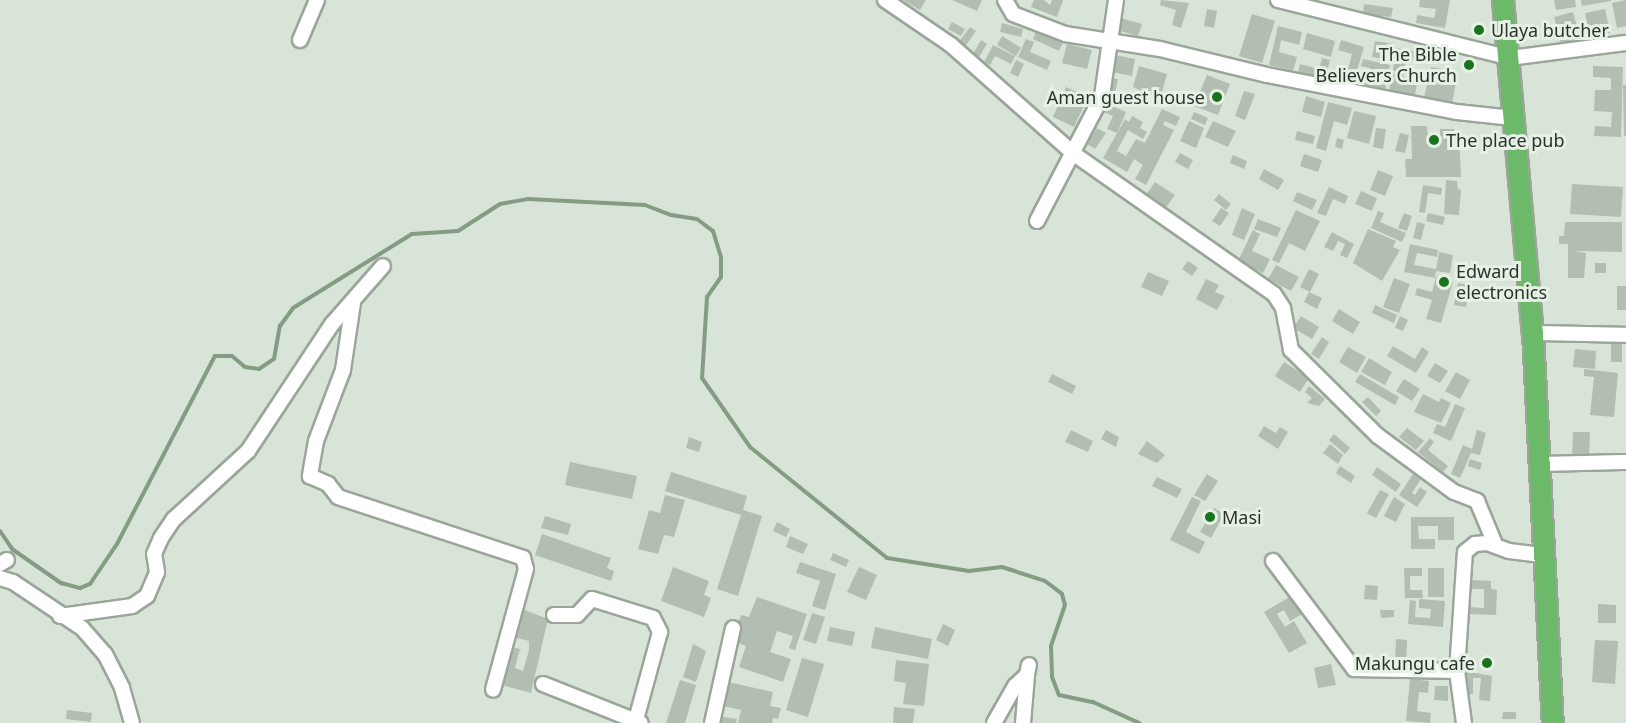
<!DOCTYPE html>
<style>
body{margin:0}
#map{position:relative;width:1626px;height:723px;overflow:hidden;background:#d9e4d8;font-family:"Noto Sans",sans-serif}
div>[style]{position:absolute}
.stream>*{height:4px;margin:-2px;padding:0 2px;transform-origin:2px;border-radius:2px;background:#849d82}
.building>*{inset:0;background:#b3beb2}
.roads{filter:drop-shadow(2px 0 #9ba59a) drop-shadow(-2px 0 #9ba59a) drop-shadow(0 2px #9ba59a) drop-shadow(0 -2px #9ba59a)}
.minor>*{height:14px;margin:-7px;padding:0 7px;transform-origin:7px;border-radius:7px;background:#fff}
.highway>*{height:20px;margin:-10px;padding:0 10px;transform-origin:10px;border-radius:10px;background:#6db96a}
.dots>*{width:16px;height:16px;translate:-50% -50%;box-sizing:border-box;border:3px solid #e6f1e5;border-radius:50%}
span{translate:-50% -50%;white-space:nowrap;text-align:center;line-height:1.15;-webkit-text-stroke:6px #e6f1e5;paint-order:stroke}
.poi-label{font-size:18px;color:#2d312c}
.left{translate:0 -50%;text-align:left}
.right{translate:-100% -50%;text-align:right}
</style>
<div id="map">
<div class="stream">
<i style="left:0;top:531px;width:22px;rotate:56deg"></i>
<i style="left:12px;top:549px;width:60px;rotate:34.8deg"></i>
<i style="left:61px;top:583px;width:20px;rotate:15deg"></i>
<i style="left:80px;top:588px;width:11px;rotate:-22deg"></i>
<i style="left:90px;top:584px;width:48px;rotate:-56deg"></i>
<i style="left:117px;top:544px;width:212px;rotate:-62.5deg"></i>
<i style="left:215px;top:356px;width:17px"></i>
<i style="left:232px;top:356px;width:17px;rotate:40deg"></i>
<i style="left:245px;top:367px;width:14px;rotate:8deg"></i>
<i style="left:259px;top:369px;width:18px;rotate:-34deg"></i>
<i style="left:274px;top:359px;width:34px;rotate:-80deg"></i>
<i style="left:280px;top:326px;width:22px;rotate:-54deg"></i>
<i style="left:293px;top:308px;width:140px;rotate:-31.9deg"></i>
<i style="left:412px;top:234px;width:46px;rotate:-3.7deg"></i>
<i style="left:458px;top:231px;width:50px;rotate:-32.7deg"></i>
<i style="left:500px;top:204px;width:28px;rotate:-10deg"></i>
<i style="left:528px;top:199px;width:117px;rotate:2.9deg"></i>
<i style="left:645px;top:205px;width:28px;rotate:21deg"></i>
<i style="left:671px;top:215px;width:26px;rotate:9deg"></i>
<i style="left:697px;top:219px;width:20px;rotate:37deg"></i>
<i style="left:713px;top:231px;width:27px;rotate:73deg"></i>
<i style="left:721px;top:257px;width:20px;rotate:90deg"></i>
<i style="left:721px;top:277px;width:24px;rotate:125deg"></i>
<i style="left:707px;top:297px;width:81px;rotate:93.5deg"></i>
<i style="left:702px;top:378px;width:84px;rotate:55.2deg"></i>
<i style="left:750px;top:447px;width:176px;rotate:39deg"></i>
<i style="left:887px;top:558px;width:83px;rotate:9deg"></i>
<i style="left:969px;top:571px;width:33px;rotate:-7deg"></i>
<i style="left:1002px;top:567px;width:45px;rotate:18deg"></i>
<i style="left:1045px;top:581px;width:21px;rotate:37deg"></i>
<i style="left:1062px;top:594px;width:11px;rotate:75deg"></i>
<i style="left:1065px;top:605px;width:43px;rotate:108.9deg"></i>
<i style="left:1051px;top:646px;width:31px;rotate:88deg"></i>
<i style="left:1052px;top:677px;width:19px;rotate:69deg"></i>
<i style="left:1059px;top:695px;width:35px;rotate:12deg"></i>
<i style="left:1093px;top:702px;width:51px;rotate:24.5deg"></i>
</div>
<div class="building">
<i style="clip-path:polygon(903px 0,926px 0,920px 10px)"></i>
<i style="clip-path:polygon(952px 0,982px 0,977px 11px)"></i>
<i style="clip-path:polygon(1034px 0,1044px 0,1050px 5px,1052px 0,1063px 0,1057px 17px,1031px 7px)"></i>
<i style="clip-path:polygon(1161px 0,1189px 3px,1181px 28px,1172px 25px,1176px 10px,1160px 5px)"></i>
<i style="clip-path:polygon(1420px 0,1450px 0,1445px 28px,1416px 23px,1417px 15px,1434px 18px,1436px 9px,1419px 7px)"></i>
<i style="clip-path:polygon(1554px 0,1575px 0,1576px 7px,1556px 10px)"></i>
<i style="clip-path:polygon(1581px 0,1611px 0,1611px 1px,1582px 6px)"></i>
<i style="clip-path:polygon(1626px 0,1626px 26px,1617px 28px,1612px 3px)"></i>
<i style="clip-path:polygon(1364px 4px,1393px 8px,1391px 17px,1363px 14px)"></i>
<i style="clip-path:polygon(1207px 9px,1217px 11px,1214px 28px,1204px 26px)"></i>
<i style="clip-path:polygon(1605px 9px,1610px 33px,1590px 37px,1585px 13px)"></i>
<i style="clip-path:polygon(1573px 12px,1580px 39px,1561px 44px,1554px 17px)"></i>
<i style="clip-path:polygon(1252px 14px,1275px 21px,1262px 63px,1239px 56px)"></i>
<i style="clip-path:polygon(1120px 18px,1142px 24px,1138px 36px,1117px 30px)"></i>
<i style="clip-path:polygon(952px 22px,965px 29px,961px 36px,948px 29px)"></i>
<i style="clip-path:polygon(1002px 23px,1023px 29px,1021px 37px,1000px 32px)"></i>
<i style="clip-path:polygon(1278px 26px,1302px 32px,1299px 45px,1281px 40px,1279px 52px,1297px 57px,1293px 71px,1269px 65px)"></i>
<i style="clip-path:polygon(970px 27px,976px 31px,964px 48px,958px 43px)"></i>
<i style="clip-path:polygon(1036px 32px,1063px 43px,1059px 51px,1033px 39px)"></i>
<i style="clip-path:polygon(1307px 33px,1335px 41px,1331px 57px,1303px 49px)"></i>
<i style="clip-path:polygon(1002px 36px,1021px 48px,1016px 56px,997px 45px)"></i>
<i style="clip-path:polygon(1026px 39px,1034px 42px,1030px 52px,1051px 61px,1047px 70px,1018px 57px)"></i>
<i style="clip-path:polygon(981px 40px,987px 44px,979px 57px,973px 54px)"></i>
<i style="clip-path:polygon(1341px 40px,1364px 47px,1353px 84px,1345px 81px,1352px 54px,1338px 50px)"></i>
<i style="clip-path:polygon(1375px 41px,1395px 44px,1391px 60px,1372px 57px)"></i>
<i style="clip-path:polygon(1067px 44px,1092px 50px,1087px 69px,1062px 63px)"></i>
<i style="clip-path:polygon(993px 45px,1015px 56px,1011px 64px,995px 56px,990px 65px,984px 62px)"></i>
<i style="clip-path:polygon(1397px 48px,1423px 53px,1421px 61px,1406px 58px,1403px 77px,1418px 79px,1415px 95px,1389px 91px)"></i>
<i style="clip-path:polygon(1115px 55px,1135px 59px,1132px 76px,1112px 72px)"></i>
<i style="clip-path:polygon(1322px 58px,1330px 60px,1325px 79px,1298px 72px,1300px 64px,1319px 69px)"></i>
<i style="clip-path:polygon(1363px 59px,1390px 65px,1384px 95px,1358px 89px,1361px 73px,1369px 75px,1370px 68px,1361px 66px)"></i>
<i style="clip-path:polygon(1016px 60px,1024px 64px,1018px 77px,1010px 73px)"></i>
<i style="clip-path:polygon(1139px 66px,1167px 74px,1160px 99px,1133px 87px)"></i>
<i style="clip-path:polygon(1593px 66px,1623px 67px,1621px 137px,1594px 136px,1595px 126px,1611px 127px,1612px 112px,1594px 111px,1595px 90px,1611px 90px,1611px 78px,1593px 77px)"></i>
<i style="clip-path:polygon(1431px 67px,1458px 72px,1452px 104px,1424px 98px)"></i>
<i style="clip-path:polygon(1207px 75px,1230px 84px,1218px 115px,1194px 106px)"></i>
<i style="clip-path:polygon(1111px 78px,1118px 79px,1115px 93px,1136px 97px,1135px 105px,1111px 101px)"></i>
<i style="clip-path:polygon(1623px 85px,1626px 85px,1626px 136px,1624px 136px)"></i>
<i style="clip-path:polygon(1066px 87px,1088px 97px,1074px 127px,1053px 117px)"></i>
<i style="clip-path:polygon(1244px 91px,1255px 94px,1245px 120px,1235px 116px)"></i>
<i style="clip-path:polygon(1306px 96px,1325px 102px,1321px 117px,1302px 112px)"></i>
<i style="clip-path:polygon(1328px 102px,1352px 108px,1347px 125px,1334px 121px,1326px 151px,1316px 148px)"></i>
<i style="clip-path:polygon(1105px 103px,1126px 112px,1117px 133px,1107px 129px,1113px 116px,1101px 111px)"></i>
<i style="clip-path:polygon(1162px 109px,1180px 117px,1176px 126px,1165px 121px,1163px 125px,1174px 130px,1146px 185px,1135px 179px,1143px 165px,1134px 159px,1127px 172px,1103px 158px,1125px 119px,1129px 122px,1132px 116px,1143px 122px,1140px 128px,1147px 132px,1143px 139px,1128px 130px,1117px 151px,1126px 156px,1136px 139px,1145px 143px)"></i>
<i style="clip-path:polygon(1354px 111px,1376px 116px,1369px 144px,1347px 138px)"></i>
<i style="clip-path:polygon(1194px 112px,1208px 118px,1205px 125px,1191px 119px)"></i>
<i style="clip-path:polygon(1189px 121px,1204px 128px,1196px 148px,1180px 141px)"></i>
<i style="clip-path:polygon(1213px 121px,1236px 131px,1228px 147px,1205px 137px)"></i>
<i style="clip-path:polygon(1411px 126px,1427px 126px,1428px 137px,1440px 137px,1440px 129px,1454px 129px,1459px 135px,1461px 177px,1406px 177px,1405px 159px,1412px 159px)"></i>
<i style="clip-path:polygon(1097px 128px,1106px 133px,1095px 149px,1087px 144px)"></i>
<i style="clip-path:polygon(1376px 128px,1386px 129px,1383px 149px,1373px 147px)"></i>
<i style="clip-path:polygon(1297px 131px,1315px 136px,1313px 144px,1295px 140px)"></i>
<i style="clip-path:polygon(1400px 133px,1409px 135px,1405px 153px,1395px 151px)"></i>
<i style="clip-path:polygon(1337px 138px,1344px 140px,1342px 149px,1335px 147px)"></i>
<i style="clip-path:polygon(1180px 153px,1193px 160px,1188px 169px,1175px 162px)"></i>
<i style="clip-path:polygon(1304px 154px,1322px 160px,1318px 172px,1300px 166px)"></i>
<i style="clip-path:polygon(1233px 155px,1247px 161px,1244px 169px,1230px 163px)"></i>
<i style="clip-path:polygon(1264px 169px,1284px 180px,1278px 190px,1259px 179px)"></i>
<i style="clip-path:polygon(1378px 170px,1393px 176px,1385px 196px,1370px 190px)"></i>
<i style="clip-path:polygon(1446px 180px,1457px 181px,1458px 189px,1461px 190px,1459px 215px,1444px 214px)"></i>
<i style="clip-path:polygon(1155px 182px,1175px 195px,1165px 209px,1146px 195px)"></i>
<i style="clip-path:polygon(1572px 184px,1623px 187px,1621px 217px,1570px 214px)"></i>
<i style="clip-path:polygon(1423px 185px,1442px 188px,1441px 195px,1428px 193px,1425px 213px,1419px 212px)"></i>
<i style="clip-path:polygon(1329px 187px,1348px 196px,1345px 204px,1333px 199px,1326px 216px,1317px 213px)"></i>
<i style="clip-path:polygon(1361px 191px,1377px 198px,1372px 211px,1355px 204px)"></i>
<i style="clip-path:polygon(1297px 192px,1317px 200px,1312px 210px,1293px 201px)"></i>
<i style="clip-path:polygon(1219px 194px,1231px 204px,1226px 210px,1214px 200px)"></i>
<i style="clip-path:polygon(1221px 208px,1229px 213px,1220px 226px,1212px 221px)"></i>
<i style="clip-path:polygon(1242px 208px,1255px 214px,1244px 240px,1232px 235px)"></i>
<i style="clip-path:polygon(1296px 210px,1320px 221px,1305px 251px,1289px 243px,1279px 263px,1272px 260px)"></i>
<i style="clip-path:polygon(1378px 211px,1384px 213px,1380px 222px,1406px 233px,1402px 242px,1371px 228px)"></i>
<i style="clip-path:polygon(1404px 213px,1412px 216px,1407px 231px,1398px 228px)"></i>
<i style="clip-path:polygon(1428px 213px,1445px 217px,1443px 225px,1426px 221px)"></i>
<i style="clip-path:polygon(1258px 219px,1281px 228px,1277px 237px,1254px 229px)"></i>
<i style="clip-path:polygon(1417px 222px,1425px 224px,1421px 240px,1413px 238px)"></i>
<i style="clip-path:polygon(1565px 222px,1622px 222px,1622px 252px,1575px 251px,1586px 253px,1584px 278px,1568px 278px,1568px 244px,1559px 244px,1559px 236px,1564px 236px)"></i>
<i style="clip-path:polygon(1368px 229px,1396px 241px,1393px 247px,1400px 250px,1382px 281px,1353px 263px)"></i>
<i style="clip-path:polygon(1253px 230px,1260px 234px,1252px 251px,1270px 259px,1263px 273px,1238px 261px)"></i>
<i style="clip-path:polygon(1332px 232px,1354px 244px,1347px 258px,1340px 255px,1345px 244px,1338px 241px,1333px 251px,1324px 247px)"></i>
<i style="clip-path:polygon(1410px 244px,1438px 250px,1437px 257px,1417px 253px,1414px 265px,1436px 269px,1439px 252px,1453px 255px,1450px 273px,1436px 271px,1435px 278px,1404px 272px)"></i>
<i style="clip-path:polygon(1188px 261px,1198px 268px,1192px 276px,1182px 269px)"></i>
<i style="clip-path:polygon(1595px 263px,1606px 263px,1606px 273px,1595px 273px)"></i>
<i style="clip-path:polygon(1276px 265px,1299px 277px,1291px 291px,1268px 279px)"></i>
<i style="clip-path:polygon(1309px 269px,1319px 274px,1310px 292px,1300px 287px)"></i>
<i style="clip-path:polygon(1148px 272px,1169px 281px,1162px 296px,1141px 287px)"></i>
<i style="clip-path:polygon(1436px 277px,1453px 282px,1441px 323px,1426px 319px,1432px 300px,1415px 295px,1417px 288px,1432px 292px)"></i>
<i style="clip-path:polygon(1394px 278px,1410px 284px,1399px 313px,1383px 307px)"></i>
<i style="clip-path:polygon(1206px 279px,1219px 285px,1215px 292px,1225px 296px,1217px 310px,1196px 299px)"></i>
<i style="clip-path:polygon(1458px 283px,1470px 285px,1466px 307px,1454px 305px)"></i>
<i style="clip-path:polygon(1617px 286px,1626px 286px,1626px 310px,1617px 310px)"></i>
<i style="clip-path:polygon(1309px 292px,1322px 298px,1317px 309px,1304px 302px)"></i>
<i style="clip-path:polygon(1375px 305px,1397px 315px,1394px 323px,1372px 313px)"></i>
<i style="clip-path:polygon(1339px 309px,1360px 322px,1353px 334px,1332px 321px)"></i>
<i style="clip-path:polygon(1301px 316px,1319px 327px,1312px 339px,1293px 328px)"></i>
<i style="clip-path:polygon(1400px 316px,1408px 320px,1403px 331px,1395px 328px)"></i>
<i style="clip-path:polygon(1322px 337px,1329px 342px,1319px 359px,1311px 354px)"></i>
<i style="clip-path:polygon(1611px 341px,1622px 341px,1622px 362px,1611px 362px)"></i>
<i style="clip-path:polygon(1393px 346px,1415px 359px,1422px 347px,1429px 352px,1416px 373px,1387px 356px)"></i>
<i style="clip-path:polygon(1348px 347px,1366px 357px,1357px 373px,1339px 362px)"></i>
<i style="clip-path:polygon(1575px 349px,1596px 351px,1595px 369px,1573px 367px)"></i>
<i style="clip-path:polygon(1369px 358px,1392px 372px,1385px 385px,1361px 372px)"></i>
<i style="clip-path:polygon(1284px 362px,1309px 378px,1300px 392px,1275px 376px)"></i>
<i style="clip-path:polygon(1435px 363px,1448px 371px,1440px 383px,1427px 376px)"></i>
<i style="clip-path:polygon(1584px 369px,1618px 373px,1614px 417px,1590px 415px,1594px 377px,1584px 376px)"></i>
<i style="clip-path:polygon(1456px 372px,1470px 380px,1460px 399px,1445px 391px)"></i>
<i style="clip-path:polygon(1052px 374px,1076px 386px,1072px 394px,1048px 382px)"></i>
<i style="clip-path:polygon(1360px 374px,1399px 397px,1395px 405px,1355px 382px)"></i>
<i style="clip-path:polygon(1404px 379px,1420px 389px,1412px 401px,1396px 391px)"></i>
<i style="clip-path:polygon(1309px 386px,1325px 399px,1319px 406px,1307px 403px,1312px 398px,1305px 392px)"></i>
<i style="clip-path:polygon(1423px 394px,1439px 402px,1441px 398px,1451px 403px,1441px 423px,1414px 412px)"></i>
<i style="clip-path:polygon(1368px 397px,1381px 411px,1376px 416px,1362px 402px)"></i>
<i style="clip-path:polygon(1455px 404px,1465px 408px,1451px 441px,1433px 433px,1437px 424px,1445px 427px)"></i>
<i style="clip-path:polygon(1264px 426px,1276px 433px,1280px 427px,1288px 432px,1278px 449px,1258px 436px)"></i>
<i style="clip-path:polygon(1407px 428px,1424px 441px,1416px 450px,1399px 437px)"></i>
<i style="clip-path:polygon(1071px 430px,1093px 441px,1088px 452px,1065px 442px)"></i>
<i style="clip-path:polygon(1106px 430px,1119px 437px,1116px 447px,1101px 439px)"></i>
<i style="clip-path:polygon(1477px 430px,1486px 433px,1480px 455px,1471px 453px,1460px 478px,1451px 474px,1463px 445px,1472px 449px)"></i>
<i style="clip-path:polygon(1573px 432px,1590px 432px,1589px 458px,1572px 458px)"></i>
<i style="clip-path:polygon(1334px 434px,1350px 448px,1345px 454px,1329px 440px)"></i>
<i style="clip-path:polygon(689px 437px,702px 442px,699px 452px,686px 448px)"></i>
<i style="clip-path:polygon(1430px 438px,1434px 442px,1428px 450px,1448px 466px,1443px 472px,1418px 452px)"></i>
<i style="clip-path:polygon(1147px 441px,1165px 455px,1157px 463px,1138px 454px)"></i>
<i style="clip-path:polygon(1330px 444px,1343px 455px,1338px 464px,1323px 453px)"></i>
<i style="clip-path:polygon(1470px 459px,1482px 463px,1480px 470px,1468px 466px)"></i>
<i style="clip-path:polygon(570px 462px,637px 476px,632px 499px,565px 485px)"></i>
<i style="clip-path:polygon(1340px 466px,1355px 476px,1351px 483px,1336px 473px)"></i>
<i style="clip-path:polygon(1377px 467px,1401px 484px,1396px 492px,1372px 475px)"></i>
<i style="clip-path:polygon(671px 472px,747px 496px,743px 510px,762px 516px,738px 596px,717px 589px,741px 515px,665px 491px)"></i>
<i style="clip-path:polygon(1207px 474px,1218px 481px,1205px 501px,1194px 495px)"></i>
<i style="clip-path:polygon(1413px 474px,1421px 479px,1412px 493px,1415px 495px,1420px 487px,1427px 492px,1417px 507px,1399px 495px)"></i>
<i style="clip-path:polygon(1157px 477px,1182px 489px,1177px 498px,1152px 486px)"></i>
<i style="clip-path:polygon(1380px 490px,1389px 494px,1376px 518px,1367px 513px)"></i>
<i style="clip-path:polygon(665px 495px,685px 500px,674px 537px,664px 535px,658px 554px,638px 549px,649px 510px,660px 513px)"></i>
<i style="clip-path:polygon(1192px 497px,1201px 501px,1186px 532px,1205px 542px,1199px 554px,1170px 540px)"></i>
<i style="clip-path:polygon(1394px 497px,1405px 504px,1396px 522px,1384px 516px)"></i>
<i style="clip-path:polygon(1214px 508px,1224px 514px,1211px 538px,1200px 532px)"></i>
<i style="clip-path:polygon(545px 516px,571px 524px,568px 535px,541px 528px)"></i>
<i style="clip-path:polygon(1411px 517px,1454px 517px,1454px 540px,1438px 540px,1438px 526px,1418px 526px,1419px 539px,1435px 539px,1435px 549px,1411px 549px)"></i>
<i style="clip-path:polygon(777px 522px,790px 529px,786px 537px,773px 531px)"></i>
<i style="clip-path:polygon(542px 534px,611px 558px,607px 568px,614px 571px,611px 581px,535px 555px)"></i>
<i style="clip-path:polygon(790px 536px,808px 544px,803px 554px,786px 547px)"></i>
<i style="clip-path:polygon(833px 553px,849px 560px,846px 567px,830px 560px)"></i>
<i style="clip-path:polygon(800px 562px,836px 574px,825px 610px,812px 606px,820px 581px,796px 573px)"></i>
<i style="clip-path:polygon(673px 567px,709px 581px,704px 595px,711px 598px,704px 617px,661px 601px)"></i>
<i style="clip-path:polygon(859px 567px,877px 575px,866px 600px,847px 592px)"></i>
<i style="clip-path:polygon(1404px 568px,1422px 568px,1422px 576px,1410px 576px,1410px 590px,1422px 590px,1423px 598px,1405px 598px)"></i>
<i style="clip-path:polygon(1428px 568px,1444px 568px,1444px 597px,1428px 597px)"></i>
<i style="clip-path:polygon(1469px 580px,1491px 581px,1491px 589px,1497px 590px,1496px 615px,1468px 614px,1469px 607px,1484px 608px,1484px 589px,1469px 589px)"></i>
<i style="clip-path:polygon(1365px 585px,1378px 586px,1377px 600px,1364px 599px)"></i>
<i style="clip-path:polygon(1293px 595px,1304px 613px,1290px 621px,1284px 610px,1277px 614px,1285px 627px,1294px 621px,1307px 643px,1289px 653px,1264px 612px)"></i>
<i style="clip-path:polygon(757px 597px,807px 614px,795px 650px,789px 648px,793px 636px,777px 631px,770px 652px,791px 659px,783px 682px,739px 667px,746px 646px,732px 641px,741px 615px,749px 617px)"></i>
<i style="clip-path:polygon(1419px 599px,1445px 601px,1443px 627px,1408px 624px,1410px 600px,1416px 601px,1415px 617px,1430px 618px,1431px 609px,1419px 608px)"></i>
<i style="clip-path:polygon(1598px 604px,1616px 605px,1616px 623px,1598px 623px)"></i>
<i style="clip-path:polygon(517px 607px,548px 619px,531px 693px,498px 684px,508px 646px,520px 649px,515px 668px,523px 671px,529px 650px,529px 641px,509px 636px)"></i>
<i style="clip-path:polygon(1380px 610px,1394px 610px,1394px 617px,1381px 618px)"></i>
<i style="clip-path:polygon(812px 613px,825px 617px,816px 644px,803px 640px)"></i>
<i style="clip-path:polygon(943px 624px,955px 630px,948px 646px,936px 640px)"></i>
<i style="clip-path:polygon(830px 627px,855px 632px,852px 646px,827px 641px)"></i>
<i style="clip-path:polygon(875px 627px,932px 639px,928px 659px,871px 648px)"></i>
<i style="clip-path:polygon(1396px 639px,1407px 640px,1406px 663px,1395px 662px)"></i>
<i style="clip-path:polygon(1595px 640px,1618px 641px,1615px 684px,1592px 682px)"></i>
<i style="clip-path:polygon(693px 644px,706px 651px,696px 682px,683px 677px)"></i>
<i style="clip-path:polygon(802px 658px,824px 664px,808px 717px,786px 710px)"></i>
<i style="clip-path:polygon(896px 660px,929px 664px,924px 706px,903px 704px,906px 683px,894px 681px)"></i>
<i style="clip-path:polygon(1331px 664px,1336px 685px,1318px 688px,1314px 668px)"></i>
<i style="clip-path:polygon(1464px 671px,1492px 676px,1490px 701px,1479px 700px,1481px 678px,1473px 678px,1473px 694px,1463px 694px)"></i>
<i style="clip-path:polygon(1410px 679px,1429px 681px,1428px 693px,1419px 692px,1417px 711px,1431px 713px,1430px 723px,1406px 721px)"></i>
<i style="clip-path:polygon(680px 680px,696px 685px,685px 723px,666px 723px)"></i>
<i style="clip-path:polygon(728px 682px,773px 692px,770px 706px,781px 708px,778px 719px,773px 718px,772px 723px,738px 723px,741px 710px,722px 706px)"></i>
<i style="clip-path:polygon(1435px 686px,1448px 686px,1448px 701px,1434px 700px)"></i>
<i style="clip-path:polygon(894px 707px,915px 709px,913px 723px,893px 723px)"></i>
<i style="clip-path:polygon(67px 710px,92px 713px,91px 722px,66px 719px)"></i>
<i style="clip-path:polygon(1503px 712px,1516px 712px,1516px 719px,1502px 719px)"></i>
<i style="clip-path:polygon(718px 716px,737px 719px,736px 723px,717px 723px)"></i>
</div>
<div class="roads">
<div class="minor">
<i style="left:885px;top:0;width:80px;rotate:34.3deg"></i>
<i style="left:951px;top:45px;width:164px;rotate:41.5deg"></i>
<i style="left:1074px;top:154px;width:244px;rotate:35deg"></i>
<i style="left:1274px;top:294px;width:17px;rotate:57deg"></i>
<i style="left:1283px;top:308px;width:43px;rotate:79.2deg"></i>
<i style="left:1291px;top:350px;width:122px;rotate:44.7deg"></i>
<i style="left:1378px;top:436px;width:94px;rotate:36.4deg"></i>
<i style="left:1454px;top:492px;width:25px;rotate:21deg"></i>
<i style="left:1477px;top:501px;width:47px;rotate:67.3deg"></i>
<i style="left:1005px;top:0;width:16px;rotate:60deg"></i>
<i style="left:1013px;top:14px;width:56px;rotate:21deg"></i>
<i style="left:1065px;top:34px;width:96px;rotate:9deg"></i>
<i style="left:1160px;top:49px;width:110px;rotate:13.7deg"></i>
<i style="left:1267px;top:75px;width:194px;rotate:11deg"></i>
<i style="left:1457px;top:112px;width:56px;rotate:6.1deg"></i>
<i style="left:1278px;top:0;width:239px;rotate:14deg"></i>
<i style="left:1510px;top:58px;width:117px;rotate:-7.4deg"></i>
<i style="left:300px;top:40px;width:43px;rotate:-67deg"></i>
<i style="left:1037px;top:221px;width:141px;rotate:-62.5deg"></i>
<i style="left:1102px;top:96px;width:97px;rotate:-81.7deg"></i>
<i style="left:353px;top:303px;width:68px;rotate:98.5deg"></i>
<i style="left:343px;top:370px;width:76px;rotate:110.8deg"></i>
<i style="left:316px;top:441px;width:36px;rotate:100deg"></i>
<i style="left:310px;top:476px;width:20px;rotate:24deg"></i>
<i style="left:328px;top:484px;width:16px;rotate:52deg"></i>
<i style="left:338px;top:497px;width:195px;rotate:18.2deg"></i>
<i style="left:523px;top:558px;width:11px;rotate:75deg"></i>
<i style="left:526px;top:569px;width:125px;rotate:105.3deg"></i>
<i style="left:1533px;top:333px;width:93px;rotate:1.2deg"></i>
<i style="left:1539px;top:464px;width:87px;rotate:-1.3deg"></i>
<i style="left:1273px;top:561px;width:135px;rotate:53.1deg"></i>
<i style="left:1354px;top:669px;width:103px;rotate:1.1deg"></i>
<i style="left:0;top:564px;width:8px;rotate:-30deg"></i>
<i style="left:0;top:578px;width:14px;rotate:17deg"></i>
<i style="left:13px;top:582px;width:83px;rotate:33.7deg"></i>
<i style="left:82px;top:628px;width:35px;rotate:49deg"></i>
<i style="left:105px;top:654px;width:38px;rotate:63deg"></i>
<i style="left:122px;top:688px;width:36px;rotate:74deg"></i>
<i style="left:554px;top:615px;width:23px"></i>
<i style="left:577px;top:615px;width:22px;rotate:-47deg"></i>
<i style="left:592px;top:599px;width:64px;rotate:17.3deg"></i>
<i style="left:653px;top:618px;width:16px;rotate:63deg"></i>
<i style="left:660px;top:632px;width:91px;rotate:105.3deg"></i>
<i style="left:60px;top:616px;width:73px;rotate:-7.9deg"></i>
<i style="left:132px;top:606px;width:18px;rotate:-34deg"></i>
<i style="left:147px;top:596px;width:26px;rotate:-67deg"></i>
<i style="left:157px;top:572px;width:18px;rotate:-99deg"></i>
<i style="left:154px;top:554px;width:17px;rotate:-66deg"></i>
<i style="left:161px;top:538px;width:23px;rotate:-56deg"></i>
<i style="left:174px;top:519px;width:100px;rotate:-42.6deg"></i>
<i style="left:248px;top:451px;width:152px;rotate:-56.5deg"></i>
<i style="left:332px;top:324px;width:77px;rotate:-48.7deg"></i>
<i style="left:543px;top:684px;width:105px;rotate:21.7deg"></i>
<i style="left:712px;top:723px;width:97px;rotate:-77.5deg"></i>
<i style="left:994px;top:723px;width:43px;rotate:-60.4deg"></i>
<i style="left:1015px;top:686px;width:16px;rotate:-43deg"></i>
<i style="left:1027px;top:675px;width:10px;rotate:-79deg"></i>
<i style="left:1023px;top:723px;width:48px;rotate:-85.2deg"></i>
<i style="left:1464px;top:723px;width:52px;rotate:-97.7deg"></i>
<i style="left:1457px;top:671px;width:119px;rotate:-86.2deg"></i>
<i style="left:1465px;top:552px;width:13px;rotate:-39deg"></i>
<i style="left:1475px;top:544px;width:12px;rotate:-5deg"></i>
<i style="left:1487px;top:543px;width:23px;rotate:20deg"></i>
<i style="left:1509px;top:551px;width:33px;rotate:7deg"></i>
</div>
<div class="highway">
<i style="left:1503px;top:0;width:334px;rotate:84.9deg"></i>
<i style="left:1533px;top:333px;width:391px;rotate:87.1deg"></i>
</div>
</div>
<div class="dots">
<i style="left:1479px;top:30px;background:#1a721d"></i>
<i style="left:1469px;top:65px;background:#1a721d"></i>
<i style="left:1217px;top:97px;background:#1a721d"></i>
<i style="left:1434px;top:140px;background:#1a721d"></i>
<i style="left:1444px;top:282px;background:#1a721d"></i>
<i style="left:1210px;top:517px;background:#1a721d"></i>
<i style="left:1487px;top:663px;background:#1a721d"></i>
</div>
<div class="poi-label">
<span class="left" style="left:1491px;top:30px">Ulaya butcher</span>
<span class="right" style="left:1457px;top:65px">The Bible<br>Believers Church</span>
<span class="right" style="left:1205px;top:97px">Aman guest house</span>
<span class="left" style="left:1446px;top:140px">The place pub</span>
<span class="left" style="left:1456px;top:282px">Edward<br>electronics</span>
<span class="left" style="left:1222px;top:517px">Masi</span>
<span class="right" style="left:1475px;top:663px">Makungu cafe</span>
</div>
</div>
